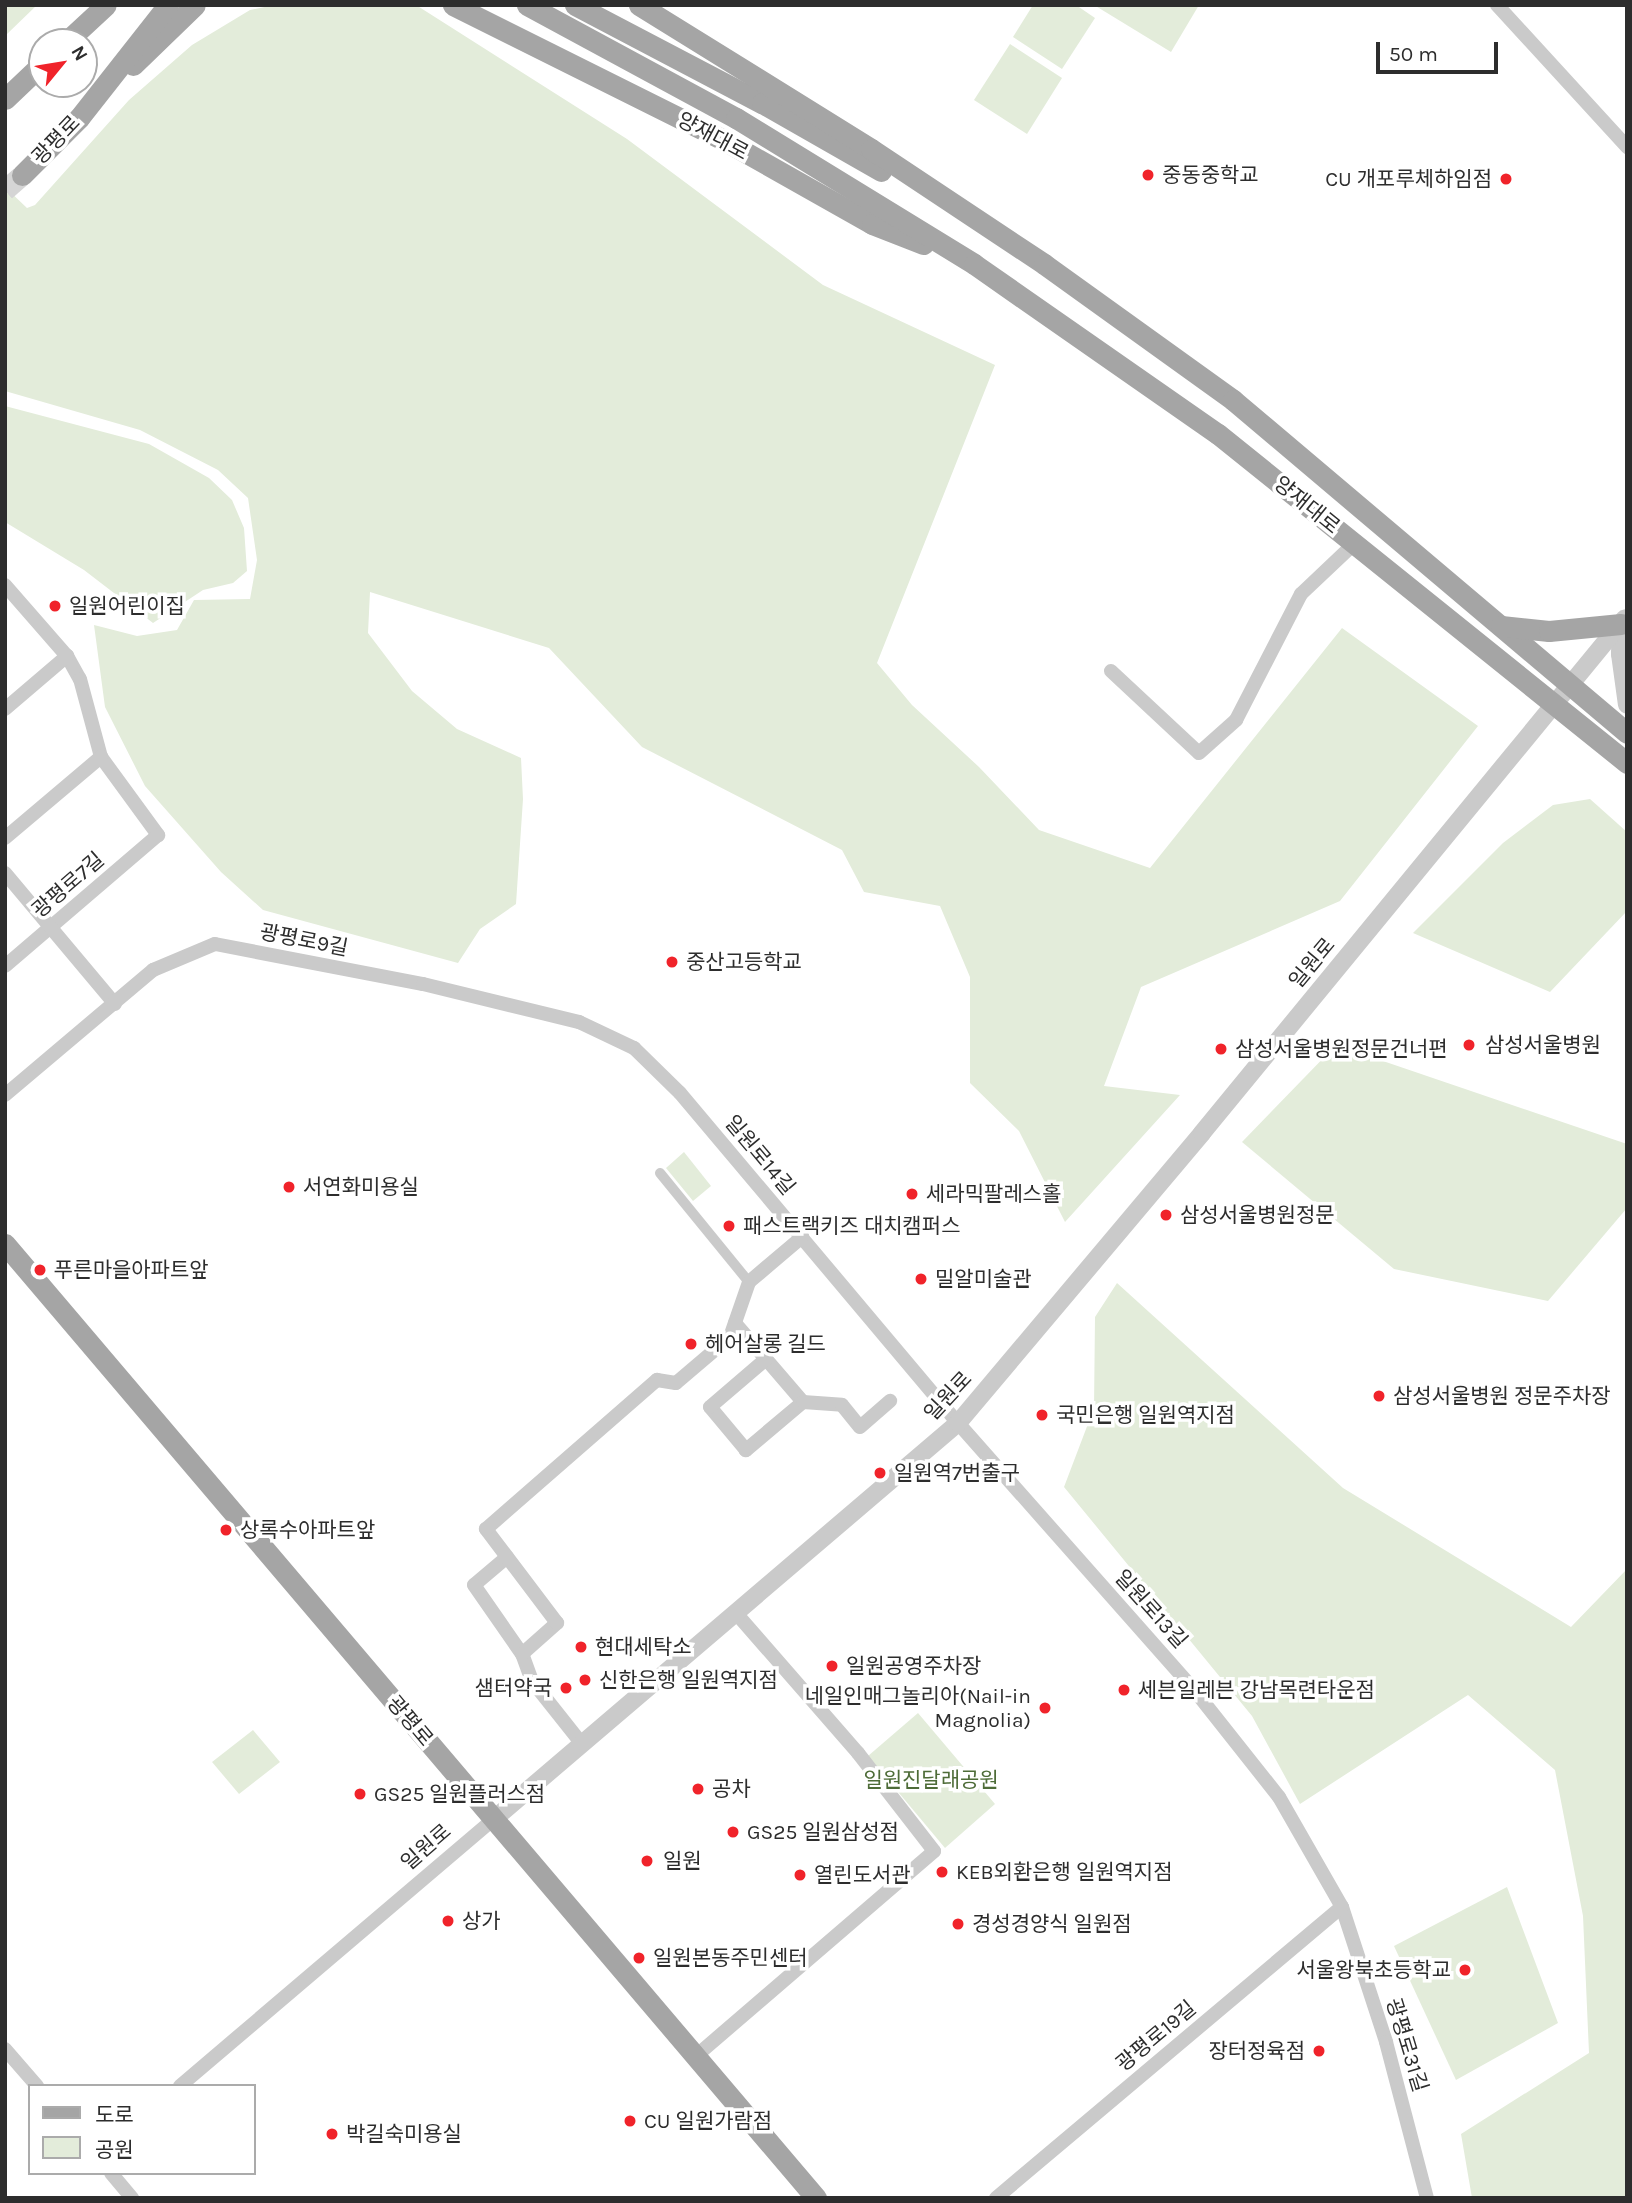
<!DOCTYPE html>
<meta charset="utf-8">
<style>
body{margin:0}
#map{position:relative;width:1632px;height:2203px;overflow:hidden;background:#fff;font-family:Karla,"Noto Sans KR",sans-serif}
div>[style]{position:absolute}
.green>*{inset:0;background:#e3ecda}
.primary-tunnel>*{height:21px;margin-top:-10.5px;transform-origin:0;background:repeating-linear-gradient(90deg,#d5d5d5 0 21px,transparent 0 31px)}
.pedestrian>*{height:10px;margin:-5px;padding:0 5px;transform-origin:5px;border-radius:5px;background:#cacaca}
.minor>*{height:14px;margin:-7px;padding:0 7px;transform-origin:7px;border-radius:7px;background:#cacaca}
.tertiary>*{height:18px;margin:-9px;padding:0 9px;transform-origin:9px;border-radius:9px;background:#cacaca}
.primary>*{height:21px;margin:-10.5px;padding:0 10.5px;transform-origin:10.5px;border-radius:10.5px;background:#a5a5a5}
.dots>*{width:19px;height:19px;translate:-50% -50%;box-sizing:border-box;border:4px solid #fff;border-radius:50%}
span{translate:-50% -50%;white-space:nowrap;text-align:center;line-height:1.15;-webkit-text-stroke:7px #fff;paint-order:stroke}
.street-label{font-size:21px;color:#2d2d2d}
.poi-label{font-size:21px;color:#2d2d2d}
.left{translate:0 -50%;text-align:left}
.right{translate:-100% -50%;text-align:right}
.park-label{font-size:21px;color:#4e6c38}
.frame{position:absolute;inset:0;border:7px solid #2d2d2d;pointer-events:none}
.legend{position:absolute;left:28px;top:2084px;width:228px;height:91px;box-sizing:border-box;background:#fff;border:2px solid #ababab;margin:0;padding:9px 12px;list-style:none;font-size:21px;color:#2d2d2d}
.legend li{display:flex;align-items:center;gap:14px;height:35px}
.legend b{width:35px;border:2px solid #ababab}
.north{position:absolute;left:28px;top:28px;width:70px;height:70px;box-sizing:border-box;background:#fff;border:2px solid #ababab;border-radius:50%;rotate:60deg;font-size:19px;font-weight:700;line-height:28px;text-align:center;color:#2d2d2d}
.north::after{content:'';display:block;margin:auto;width:24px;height:32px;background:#f0232a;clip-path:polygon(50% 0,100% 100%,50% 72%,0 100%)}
.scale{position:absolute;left:1376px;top:42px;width:122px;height:32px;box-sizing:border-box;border:4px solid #2d2d2d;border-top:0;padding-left:9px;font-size:21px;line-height:24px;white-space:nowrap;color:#2d2d2d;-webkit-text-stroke:5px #fff;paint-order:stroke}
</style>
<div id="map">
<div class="green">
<i style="clip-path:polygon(5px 5px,37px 5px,5px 36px)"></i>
<i style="clip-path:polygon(274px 5px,416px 5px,627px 139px,823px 285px,995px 365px,877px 663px,912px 705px,979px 767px,1039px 830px,1150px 868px,1342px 628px,1478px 726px,1340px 901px,1141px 987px,1104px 1086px,1180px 1095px,1065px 1222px,1019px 1131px,970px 1083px,970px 977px,940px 906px,864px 892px,842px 850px,642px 747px,549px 648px,370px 592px,368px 633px,412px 691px,457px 729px,521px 758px,523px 799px,516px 904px,480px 929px,458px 963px,263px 910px,221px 872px,145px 786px,105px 707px,94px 625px,137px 636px,177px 630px,194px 600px,250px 599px,257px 560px,248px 498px,218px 470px,140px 430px,5px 391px,5px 187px,27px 208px,35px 205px,129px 100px,192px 45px,250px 10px)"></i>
<i style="clip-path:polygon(1033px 5px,1076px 5px,1095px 18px,1062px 69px,1013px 37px)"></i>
<i style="clip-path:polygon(1094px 5px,1199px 5px,1171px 52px)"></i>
<i style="clip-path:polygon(1010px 44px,1062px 78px,1027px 134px,974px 100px)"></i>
<i style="clip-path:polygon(5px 406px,149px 444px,209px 478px,232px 500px,244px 528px,247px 571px,233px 583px,203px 590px,153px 623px,84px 570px,5px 522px)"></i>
<i style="clip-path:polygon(1590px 799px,1627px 832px,1627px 911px,1550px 992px,1413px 933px,1503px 843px,1553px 805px)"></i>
<i style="clip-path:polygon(1336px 1045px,1627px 1144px,1627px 1208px,1548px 1301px,1394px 1269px,1242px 1142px)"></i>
<i style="clip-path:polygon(684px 1152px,711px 1186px,693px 1201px,666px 1168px)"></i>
<i style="clip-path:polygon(1117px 1283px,1343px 1488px,1571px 1627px,1627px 1569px,1627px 2198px,1472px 2198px,1461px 2134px,1589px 2053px,1583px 1916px,1555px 1770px,1468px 1695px,1300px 1804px,1252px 1716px,1064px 1487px,1094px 1408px,1095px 1317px)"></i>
<i style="clip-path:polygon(918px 1713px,995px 1804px,945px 1848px,868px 1756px)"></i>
<i style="clip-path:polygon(253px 1730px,280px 1762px,239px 1794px,212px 1762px)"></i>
<i style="clip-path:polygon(1507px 1887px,1558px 2023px,1456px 2080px,1394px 1946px)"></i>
</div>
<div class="primary-tunnel">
<i style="left:5px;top:190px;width:23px;rotate:-41deg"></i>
</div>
<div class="pedestrian">
<i style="left:660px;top:1173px;width:141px;rotate:50.8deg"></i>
</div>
<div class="minor">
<i style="left:1497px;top:5px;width:193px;rotate:47.5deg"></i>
<i style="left:5px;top:585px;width:94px;rotate:48.9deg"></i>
<i style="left:67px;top:656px;width:26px;rotate:61deg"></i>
<i style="left:80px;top:679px;width:81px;rotate:74.9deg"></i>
<i style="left:101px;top:757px;width:97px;rotate:53.8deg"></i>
<i style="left:158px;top:835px;width:201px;rotate:139.4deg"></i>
<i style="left:1111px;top:671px;width:120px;rotate:43deg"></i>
<i style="left:1199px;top:753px;width:50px;rotate:-41.7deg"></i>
<i style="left:1236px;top:720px;width:142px;rotate:-62.7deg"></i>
<i style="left:1301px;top:594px;width:74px;rotate:-43.4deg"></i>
<i style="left:5px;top:709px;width:82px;rotate:-40.5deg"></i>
<i style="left:5px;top:838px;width:126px;rotate:-40.2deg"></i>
<i style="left:5px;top:873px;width:171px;rotate:50deg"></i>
<i style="left:5px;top:1095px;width:194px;rotate:-40.2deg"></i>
<i style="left:153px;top:970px;width:67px;rotate:-22.8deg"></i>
<i style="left:215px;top:944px;width:212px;rotate:10.9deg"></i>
<i style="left:423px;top:984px;width:161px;rotate:13.7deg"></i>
<i style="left:579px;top:1022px;width:61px;rotate:25.3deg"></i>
<i style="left:634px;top:1048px;width:64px;rotate:44.4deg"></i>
<i style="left:680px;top:1093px;width:431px;rotate:49.9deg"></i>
<i style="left:958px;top:1423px;width:358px;rotate:48.5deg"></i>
<i style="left:1195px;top:1691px;width:135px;rotate:51.6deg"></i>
<i style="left:1279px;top:1797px;width:127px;rotate:60.2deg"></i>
<i style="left:1342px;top:1907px;width:142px;rotate:71.9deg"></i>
<i style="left:1386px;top:2042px;width:161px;rotate:75.3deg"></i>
<i style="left:735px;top:1323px;width:48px;rotate:49.3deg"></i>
<i style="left:766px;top:1359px;width:57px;rotate:49.3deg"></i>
<i style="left:803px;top:1402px;width:75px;rotate:139.9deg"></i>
<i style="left:746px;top:1450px;width:56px;rotate:-129.9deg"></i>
<i style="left:710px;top:1407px;width:74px;rotate:-40.6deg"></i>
<i style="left:803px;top:1402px;width:39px;rotate:4deg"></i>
<i style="left:842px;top:1405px;width:28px;rotate:51deg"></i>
<i style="left:860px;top:1427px;width:40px;rotate:-41deg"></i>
<i style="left:507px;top:1557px;width:43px;rotate:139.7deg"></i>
<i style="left:474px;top:1585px;width:84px;rotate:55.2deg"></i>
<i style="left:582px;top:1744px;width:80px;rotate:-128.4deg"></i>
<i style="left:532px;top:1681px;width:29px;rotate:-110deg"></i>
<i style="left:522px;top:1654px;width:47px;rotate:-41.5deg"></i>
<i style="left:557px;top:1623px;width:118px;rotate:-127.1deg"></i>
<i style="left:486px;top:1529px;width:227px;rotate:-41.1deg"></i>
<i style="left:657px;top:1380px;width:19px;rotate:9deg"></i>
<i style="left:676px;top:1383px;width:71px;rotate:-40.4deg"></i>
<i style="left:730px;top:1337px;width:58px;rotate:-70.9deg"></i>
<i style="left:749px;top:1282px;width:70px;rotate:-40.3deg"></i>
<i style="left:5px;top:2049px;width:49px;rotate:49.1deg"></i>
<i style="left:696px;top:2056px;width:314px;rotate:-40.7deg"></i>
<i style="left:934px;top:1851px;width:124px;rotate:-127.8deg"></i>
<i style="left:858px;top:1753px;width:186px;rotate:-131.1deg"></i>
<i style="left:180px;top:2086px;width:412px;rotate:-40.4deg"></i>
<i style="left:111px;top:2173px;width:33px;rotate:50deg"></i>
<i style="left:996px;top:2198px;width:452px;rotate:-40.1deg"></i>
</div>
<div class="tertiary">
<i style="left:1621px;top:624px;width:30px;rotate:92deg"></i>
<i style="left:1620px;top:654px;width:51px;rotate:82.2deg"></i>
<i style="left:494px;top:1819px;width:610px;rotate:-40.48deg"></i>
<i style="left:958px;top:1423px;width:379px;rotate:-49.9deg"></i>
<i style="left:1202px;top:1133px;width:666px;rotate:-50.6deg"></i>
</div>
<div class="primary">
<i style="left:453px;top:5px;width:301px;rotate:26.5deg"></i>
<i style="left:722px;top:139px;width:172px;rotate:29.5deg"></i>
<i style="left:872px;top:224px;width:55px;rotate:21.4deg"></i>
<i style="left:527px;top:5px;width:238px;rotate:28.4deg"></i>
<i style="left:736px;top:118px;width:279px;rotate:31.5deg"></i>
<i style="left:974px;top:264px;width:297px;rotate:34.9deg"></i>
<i style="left:1218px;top:434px;width:525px;rotate:38.81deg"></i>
<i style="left:575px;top:5px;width:211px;rotate:27.7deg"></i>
<i style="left:762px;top:103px;width:137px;rotate:29.7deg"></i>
<i style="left:639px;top:5px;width:273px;rotate:31.8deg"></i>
<i style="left:871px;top:149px;width:208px;rotate:33.6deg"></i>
<i style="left:1044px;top:264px;width:233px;rotate:35.7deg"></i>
<i style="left:1233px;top:400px;width:516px;rotate:40.2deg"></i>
<i style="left:66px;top:42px;width:54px;rotate:-42.8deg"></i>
<i style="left:133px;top:65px;width:86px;rotate:-44.1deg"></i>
<i style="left:5px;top:99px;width:51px;rotate:-43.4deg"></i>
<i style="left:22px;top:175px;width:81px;rotate:-45deg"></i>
<i style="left:79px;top:118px;width:144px;rotate:-51.8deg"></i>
<i style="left:1501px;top:626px;width:48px;rotate:5.9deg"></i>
<i style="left:1549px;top:631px;width:72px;rotate:-5.6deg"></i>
<i style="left:5px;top:1244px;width:1252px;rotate:49.63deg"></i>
</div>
<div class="dots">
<i style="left:1148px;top:175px;background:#f0232a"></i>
<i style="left:1506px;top:179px;background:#f0232a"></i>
<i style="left:55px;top:606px;background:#f0232a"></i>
<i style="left:672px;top:962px;background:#f0232a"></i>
<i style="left:1469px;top:1045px;background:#f0232a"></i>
<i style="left:1221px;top:1049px;background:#f0232a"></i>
<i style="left:289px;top:1187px;background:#f0232a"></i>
<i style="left:912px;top:1194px;background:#f0232a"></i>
<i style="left:1166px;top:1215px;background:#f0232a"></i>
<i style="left:729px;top:1226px;background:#f0232a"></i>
<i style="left:40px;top:1270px;background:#f0232a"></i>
<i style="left:921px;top:1279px;background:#f0232a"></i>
<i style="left:691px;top:1344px;background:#f0232a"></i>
<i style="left:1379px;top:1396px;background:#f0232a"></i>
<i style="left:1042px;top:1415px;background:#f0232a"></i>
<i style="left:880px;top:1473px;background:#f0232a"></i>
<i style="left:226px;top:1530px;background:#f0232a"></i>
<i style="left:581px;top:1647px;background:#f0232a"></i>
<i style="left:832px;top:1666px;background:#f0232a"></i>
<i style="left:585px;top:1680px;background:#f0232a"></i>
<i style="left:566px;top:1688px;background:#f0232a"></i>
<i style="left:1124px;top:1690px;background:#f0232a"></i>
<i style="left:1045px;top:1708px;background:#f0232a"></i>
<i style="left:698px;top:1789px;background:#f0232a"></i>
<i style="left:360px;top:1794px;background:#f0232a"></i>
<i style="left:733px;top:1832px;background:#f0232a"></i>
<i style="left:647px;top:1861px;background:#f0232a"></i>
<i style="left:942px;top:1872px;background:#f0232a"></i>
<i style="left:800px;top:1875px;background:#f0232a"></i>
<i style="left:448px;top:1921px;background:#f0232a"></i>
<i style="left:958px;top:1924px;background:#f0232a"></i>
<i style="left:639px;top:1958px;background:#f0232a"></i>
<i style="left:1465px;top:1970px;background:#f0232a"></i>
<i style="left:1319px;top:2051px;background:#f0232a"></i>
<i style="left:630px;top:2121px;background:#f0232a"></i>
<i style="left:332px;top:2134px;background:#f0232a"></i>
</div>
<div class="street-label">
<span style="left:713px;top:136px;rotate:28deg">양재대로</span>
<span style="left:56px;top:140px;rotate:-46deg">광평로</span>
<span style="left:1307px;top:505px;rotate:39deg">양재대로</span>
<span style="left:68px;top:885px;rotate:-41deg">광평로7길</span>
<span style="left:304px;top:940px;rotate:11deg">광평로9길</span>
<span style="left:1312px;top:963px;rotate:-50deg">일원로</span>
<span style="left:760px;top:1155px;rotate:50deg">일원로14길</span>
<span style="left:948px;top:1396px;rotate:-47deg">일원로</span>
<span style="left:1151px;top:1609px;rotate:48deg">일원로13길</span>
<span style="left:410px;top:1721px;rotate:50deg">광평로</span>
<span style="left:426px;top:1847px;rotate:-41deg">일원로</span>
<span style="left:1156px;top:2036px;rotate:-40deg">광평로19길</span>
<span style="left:1407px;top:2045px;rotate:73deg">광평로31길</span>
</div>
<div class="poi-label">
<span class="left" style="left:1162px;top:175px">중동중학교</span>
<span class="right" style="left:1492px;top:179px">CU 개포루체하임점</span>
<span class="left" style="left:69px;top:606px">일원어린이집</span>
<span class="left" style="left:686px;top:962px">중산고등학교</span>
<span class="left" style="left:1485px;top:1045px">삼성서울병원</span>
<span class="left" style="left:1235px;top:1049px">삼성서울병원정문건너편</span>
<span class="left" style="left:303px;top:1187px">서연화미용실</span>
<span class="left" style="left:926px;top:1194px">세라믹팔레스홀</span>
<span class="left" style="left:1180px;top:1215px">삼성서울병원정문</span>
<span class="left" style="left:743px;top:1226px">패스트랙키즈 대치캠퍼스</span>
<span class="left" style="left:54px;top:1270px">푸른마을아파트앞</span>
<span class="left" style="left:935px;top:1279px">밀알미술관</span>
<span class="left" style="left:705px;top:1344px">헤어살롱 길드</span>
<span class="left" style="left:1393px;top:1396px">삼성서울병원 정문주차장</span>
<span class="left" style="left:1056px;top:1415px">국민은행 일원역지점</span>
<span class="left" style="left:894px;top:1473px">일원역7번출구</span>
<span class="left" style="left:240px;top:1530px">상록수아파트앞</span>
<span class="left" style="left:595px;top:1647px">현대세탁소</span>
<span class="left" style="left:846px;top:1666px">일원공영주차장</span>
<span class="left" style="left:599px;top:1680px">신한은행 일원역지점</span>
<span class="right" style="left:552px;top:1688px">샘터약국</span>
<span class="left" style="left:1138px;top:1690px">세븐일레븐 강남목련타운점</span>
<span class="right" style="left:1031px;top:1708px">네일인매그놀리아(Nail-in<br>Magnolia)</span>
<span class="left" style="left:712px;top:1789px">공차</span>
<span class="left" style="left:374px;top:1794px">GS25 일원플러스점</span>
<span class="left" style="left:747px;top:1832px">GS25 일원삼성점</span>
<span class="left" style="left:663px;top:1861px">일원</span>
<span class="left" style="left:956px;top:1872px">KEB외환은행 일원역지점</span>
<span class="left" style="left:814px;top:1875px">열린도서관</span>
<span class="left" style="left:462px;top:1921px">상가</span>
<span class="left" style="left:972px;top:1924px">경성경양식 일원점</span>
<span class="left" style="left:653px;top:1958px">일원본동주민센터</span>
<span class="right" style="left:1451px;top:1970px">서울왕북초등학교</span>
<span class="right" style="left:1305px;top:2051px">장터정육점</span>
<span class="left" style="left:644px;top:2121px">CU 일원가람점</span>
<span class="left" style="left:346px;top:2134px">박길숙미용실</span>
</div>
<div class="park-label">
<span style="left:931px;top:1780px">일원진달래공원</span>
</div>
<div class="frame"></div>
<ul class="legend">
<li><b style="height:9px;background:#a5a5a5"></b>도로</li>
<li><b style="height:19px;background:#e3ecda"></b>공원</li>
</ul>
<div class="north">N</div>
<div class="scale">50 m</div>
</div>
